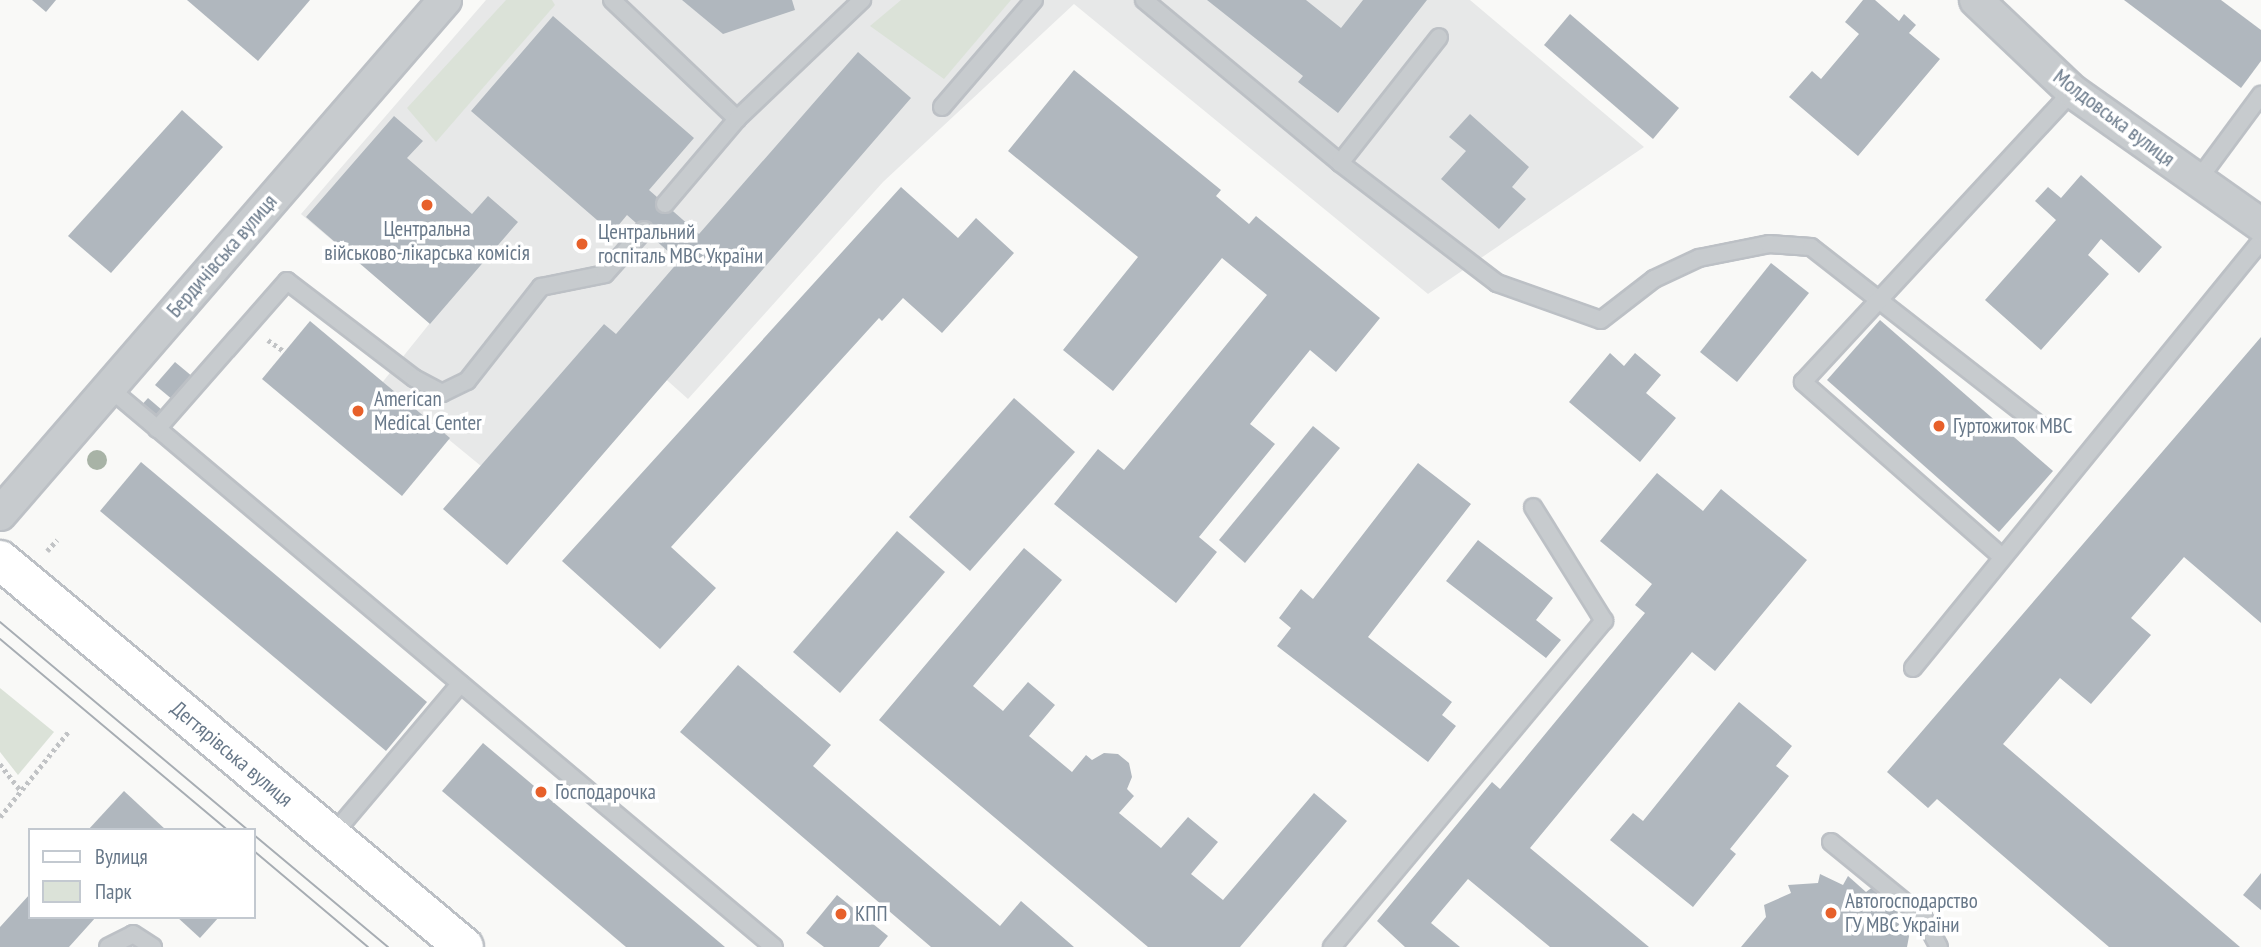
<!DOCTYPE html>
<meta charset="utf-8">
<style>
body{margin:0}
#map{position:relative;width:2261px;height:947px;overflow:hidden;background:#f9f9f7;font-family:"PT Sans Narrow",sans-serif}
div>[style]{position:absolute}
.built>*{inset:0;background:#e7e8e8}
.green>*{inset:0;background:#dbe2d8}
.building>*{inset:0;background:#b0b7be}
.path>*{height:4.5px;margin-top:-2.25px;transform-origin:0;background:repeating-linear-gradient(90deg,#c1c3c5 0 3.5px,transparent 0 7px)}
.roads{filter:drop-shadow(2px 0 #bcc0c5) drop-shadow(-2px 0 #bcc0c5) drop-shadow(0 2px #bcc0c5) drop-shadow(0 -2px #bcc0c5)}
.lane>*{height:16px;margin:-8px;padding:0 8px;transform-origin:8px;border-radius:8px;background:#c7cbce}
.street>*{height:32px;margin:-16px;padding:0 16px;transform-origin:16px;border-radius:16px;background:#c7cbce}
.secondary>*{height:38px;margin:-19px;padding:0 19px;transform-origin:19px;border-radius:19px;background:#fff}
.tram>*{height:2px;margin:-1px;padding:0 1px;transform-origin:1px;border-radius:1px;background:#a7adb3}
.trees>*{width:20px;height:20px;margin:-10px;border-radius:50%;background:#a8b3a6}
.dots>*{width:19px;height:19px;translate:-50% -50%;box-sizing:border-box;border:4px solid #fff;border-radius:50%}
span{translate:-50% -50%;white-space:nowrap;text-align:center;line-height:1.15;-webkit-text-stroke:7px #fff;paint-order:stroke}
.street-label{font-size:21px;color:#687889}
.poi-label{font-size:21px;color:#687889}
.left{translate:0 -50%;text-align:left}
.legend{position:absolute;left:28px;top:828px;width:228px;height:91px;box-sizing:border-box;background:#fff;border:2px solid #c3c9d0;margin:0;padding:9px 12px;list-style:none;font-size:21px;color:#687889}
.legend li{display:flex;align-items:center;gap:14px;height:35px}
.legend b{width:35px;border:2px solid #c3c9d0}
</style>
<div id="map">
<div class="built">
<i style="clip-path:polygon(486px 0,1470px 0,1644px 147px,1428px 294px,1074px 4px,883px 182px,688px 399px,604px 324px,481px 466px,381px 384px,430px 323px,301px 214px)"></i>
</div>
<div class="green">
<i style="clip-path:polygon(506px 0,552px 0,555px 5px,436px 142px,407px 108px)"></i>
<i style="clip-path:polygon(901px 0,1011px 0,944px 79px,870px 26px)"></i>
<i style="clip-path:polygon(0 688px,54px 732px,18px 775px,0 752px)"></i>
</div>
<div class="building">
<i style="clip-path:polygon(32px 0,56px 0,46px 12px)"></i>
<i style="clip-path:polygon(187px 0,310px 0,258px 61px)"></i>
<i style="clip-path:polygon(682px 0,792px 0,795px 10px,723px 34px)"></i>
<i style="clip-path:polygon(1207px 0,1306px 0,1341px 28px,1363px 0,1427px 0,1338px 113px,1298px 82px,1303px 76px)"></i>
<i style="clip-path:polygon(1863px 0,1875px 0,1899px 21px,1904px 14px,1916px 25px,1909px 33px,1940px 59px,1858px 156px,1789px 97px,1812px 71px,1821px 79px,1859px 34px,1845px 22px)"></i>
<i style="clip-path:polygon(2124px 0,2221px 0,2261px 30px,2261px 61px,2241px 88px)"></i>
<i style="clip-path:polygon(1570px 14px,1679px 108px,1653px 139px,1544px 45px)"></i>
<i style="clip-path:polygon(553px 16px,694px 138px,649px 190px,699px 234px,858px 52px,911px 98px,507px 565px,443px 509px,604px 324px,616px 334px,679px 261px,627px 215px,612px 233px,471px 111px)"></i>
<i style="clip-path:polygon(1074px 70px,1221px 190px,1216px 196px,1249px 224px,1256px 216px,1380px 318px,1336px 372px,1310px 350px,1250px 424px,1275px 444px,1199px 537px,1217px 552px,1176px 603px,1054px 504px,1098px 449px,1124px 470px,1267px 295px,1222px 258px,1113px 391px,1063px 350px,1138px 257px,1008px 151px)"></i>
<i style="clip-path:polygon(182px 110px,223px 147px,111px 273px,68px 236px)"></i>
<i style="clip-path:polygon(1470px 114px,1529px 167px,1512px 187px,1526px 199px,1499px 229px,1441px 179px,1466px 151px,1449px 137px)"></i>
<i style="clip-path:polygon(394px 116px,423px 141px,407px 158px,472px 214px,488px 196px,518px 222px,430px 324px,306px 217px)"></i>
<i style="clip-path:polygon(2081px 175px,2162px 247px,2139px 273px,2101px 239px,2088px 255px,2109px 274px,2041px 350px,1985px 300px,2056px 220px,2035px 201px,2048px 187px,2061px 198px)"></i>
<i style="clip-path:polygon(901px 187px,958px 238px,976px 218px,1014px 253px,942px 333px,903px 298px,882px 321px,879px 318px,671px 547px,716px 588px,660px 649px,562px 561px)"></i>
<i style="clip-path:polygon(1771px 263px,1809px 293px,1737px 382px,1700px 352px)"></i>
<i style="clip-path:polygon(1880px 320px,2053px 471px,1999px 532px,1827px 380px)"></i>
<i style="clip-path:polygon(310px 321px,450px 438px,402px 496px,262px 379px)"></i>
<i style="clip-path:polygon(2261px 337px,2261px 623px,2184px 557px,2131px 618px,2151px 635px,2091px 704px,2060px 678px,2003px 744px,2240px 947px,2109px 947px,1937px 799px,1928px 808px,1887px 772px)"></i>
<i style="clip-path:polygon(1610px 353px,1624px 366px,1635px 353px,1661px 375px,1646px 393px,1676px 418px,1640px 462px,1569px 402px)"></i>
<i style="clip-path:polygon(175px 362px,193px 377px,173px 400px,155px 385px)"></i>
<i style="clip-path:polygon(148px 398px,162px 410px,153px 420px,139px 408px)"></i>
<i style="clip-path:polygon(1014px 398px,1075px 452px,970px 571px,909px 517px)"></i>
<i style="clip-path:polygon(1313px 426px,1340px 448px,1245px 563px,1219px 540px)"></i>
<i style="clip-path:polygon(141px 462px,427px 702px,386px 751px,100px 511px)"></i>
<i style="clip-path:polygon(1418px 463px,1471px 504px,1368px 637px,1452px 702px,1442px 715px,1456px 726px,1428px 762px,1277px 646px,1291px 628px,1279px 618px,1301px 589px,1313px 599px)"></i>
<i style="clip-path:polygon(1657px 473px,1703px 511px,1721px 489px,1807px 560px,1715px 671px,1692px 652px,1530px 848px,1649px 947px,1550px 947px,1468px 879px,1431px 923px,1460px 947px,1405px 947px,1377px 921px,1492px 782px,1500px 789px,1645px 613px,1635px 605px,1652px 584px,1600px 541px)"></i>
<i style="clip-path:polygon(897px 531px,945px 572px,840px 693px,793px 652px)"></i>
<i style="clip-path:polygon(1478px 540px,1553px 598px,1536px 620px,1561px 640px,1546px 658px,1446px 581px)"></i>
<i style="clip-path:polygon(1024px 548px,1062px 580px,973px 686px,1003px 711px,1028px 682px,1055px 705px,1029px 736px,1072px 772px,1086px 755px,1092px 760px,1104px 753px,1118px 754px,1129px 763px,1132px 777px,1127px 789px,1134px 796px,1119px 813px,1161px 848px,1188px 817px,1218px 842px,1191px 874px,1223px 900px,1314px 793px,1347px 821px,1240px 947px,1148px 947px,879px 720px)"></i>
<i style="clip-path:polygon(738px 665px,831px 745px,813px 766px,1000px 926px,1021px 901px,1074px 947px,931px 947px,680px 732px)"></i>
<i style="clip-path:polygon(1739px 702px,1792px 746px,1776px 766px,1789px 776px,1730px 849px,1736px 854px,1693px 907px,1610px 840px,1633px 813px,1643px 821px)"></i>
<i style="clip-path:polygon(483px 743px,725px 947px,626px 947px,442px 791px)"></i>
<i style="clip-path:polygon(124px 791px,166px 830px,88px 830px)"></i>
<i style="clip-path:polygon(2261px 873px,2261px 910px,2243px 895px)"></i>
<i style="clip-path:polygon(1820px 874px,1843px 885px,1848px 876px,1866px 892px,1874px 886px,1885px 909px,1897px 906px,1900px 932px,1910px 931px,1907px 947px,1741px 947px,1766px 917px,1764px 905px,1791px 893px,1788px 885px,1818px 883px)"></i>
<i style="clip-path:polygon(30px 894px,30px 917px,96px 917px,69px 947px,0 947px,0 927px)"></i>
<i style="clip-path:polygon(837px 895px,888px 936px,879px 947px,824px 947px,806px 933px)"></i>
<i style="clip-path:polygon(177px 917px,219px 917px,200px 938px)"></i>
</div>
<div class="path">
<i style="left:268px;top:340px;width:21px;rotate:35deg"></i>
<i style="left:47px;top:551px;width:15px;rotate:-48deg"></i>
<i style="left:0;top:764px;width:34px;rotate:52deg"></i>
<i style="left:0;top:817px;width:110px;rotate:-51.3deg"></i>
</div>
<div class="roads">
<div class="lane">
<i style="left:612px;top:0;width:173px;rotate:43.6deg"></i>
<i style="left:1144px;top:0;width:255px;rotate:39.7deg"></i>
<i style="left:1340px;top:163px;width:198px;rotate:37.4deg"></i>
<i style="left:1497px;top:283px;width:110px;rotate:19.6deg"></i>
<i style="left:1601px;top:320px;width:67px;rotate:-37.7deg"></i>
<i style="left:1654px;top:279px;width:50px;rotate:-25deg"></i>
<i style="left:1699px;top:258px;width:71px;rotate:-11.3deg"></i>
<i style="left:1769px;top:244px;width:42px;rotate:4.1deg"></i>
<i style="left:1811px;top:247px;width:289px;rotate:38deg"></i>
<i style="left:942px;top:107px;width:141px;rotate:-49.3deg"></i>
<i style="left:1340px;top:163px;width:160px;rotate:-51.8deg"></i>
<i style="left:2198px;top:180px;width:106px;rotate:-53.5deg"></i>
<i style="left:665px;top:204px;width:111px;rotate:-49.7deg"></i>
<i style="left:737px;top:119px;width:173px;rotate:-43.6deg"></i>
<i style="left:108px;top:387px;width:870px;rotate:40.06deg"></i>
<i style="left:157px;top:429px;width:197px;rotate:-48.7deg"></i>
<i style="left:287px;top:281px;width:160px;rotate:37.4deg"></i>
<i style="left:414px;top:378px;width:32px;rotate:28deg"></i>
<i style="left:442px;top:393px;width:28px;rotate:-26deg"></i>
<i style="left:467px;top:381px;width:120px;rotate:-51.8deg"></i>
<i style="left:541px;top:287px;width:65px;rotate:-11.5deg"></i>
<i style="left:605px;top:274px;width:59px;rotate:-48.4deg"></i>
<i style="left:2001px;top:556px;width:264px;rotate:-138.7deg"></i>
<i style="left:1803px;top:382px;width:396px;rotate:-47.2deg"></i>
<i style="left:1913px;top:668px;width:551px;rotate:-50.82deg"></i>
<i style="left:330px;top:838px;width:202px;rotate:-49.8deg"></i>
<i style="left:1831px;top:842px;width:119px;rotate:39.2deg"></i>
<i style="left:1923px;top:917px;width:34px;rotate:62deg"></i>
<i style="left:108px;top:947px;width:28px;rotate:-27deg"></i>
<i style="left:133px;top:934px;width:24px;rotate:33deg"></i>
<i style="left:1332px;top:947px;width:425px;rotate:-50.2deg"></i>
<i style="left:1604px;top:621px;width:134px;rotate:-121.9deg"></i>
</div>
<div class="street">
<i style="left:1976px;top:0;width:132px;rotate:43.5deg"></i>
<i style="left:2072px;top:91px;width:232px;rotate:35.3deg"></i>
<i style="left:0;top:514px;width:680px;rotate:-49.12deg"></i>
</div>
<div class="secondary">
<i style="left:0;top:560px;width:604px;rotate:39.83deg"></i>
</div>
</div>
<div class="tram">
<i style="left:0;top:622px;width:324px;rotate:40deg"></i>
<i style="left:0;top:639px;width:297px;rotate:40deg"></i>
<i style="left:254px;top:835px;width:175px;rotate:39.9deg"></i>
<i style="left:254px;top:851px;width:149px;rotate:40.1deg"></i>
</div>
<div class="trees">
<i style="left:97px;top:460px"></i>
</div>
<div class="dots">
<i style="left:427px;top:205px;background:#e7602a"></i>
<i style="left:582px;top:244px;background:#e7602a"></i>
<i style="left:358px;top:411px;background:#e7602a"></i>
<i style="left:1939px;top:426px;background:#e7602a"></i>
<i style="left:541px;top:792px;background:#e7602a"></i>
<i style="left:1831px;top:913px;background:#e7602a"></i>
<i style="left:841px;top:914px;background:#e7602a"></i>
</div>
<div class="street-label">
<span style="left:2114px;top:118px;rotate:37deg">Молдовська вулиця</span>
<span style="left:222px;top:256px;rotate:-49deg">Бердичівська вулиця</span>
<span style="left:232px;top:754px;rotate:40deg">Дегтярівська вулиця</span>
</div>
<div class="poi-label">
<span style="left:427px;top:241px">Центральна<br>військово-лікарська комісія</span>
<span class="left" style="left:598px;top:244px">Центральний<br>госпіталь МВС України</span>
<span class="left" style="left:374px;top:411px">American<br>Medical Center</span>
<span class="left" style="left:1953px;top:426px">Гуртожиток МВС</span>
<span class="left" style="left:555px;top:792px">Господарочка</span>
<span class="left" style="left:1845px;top:913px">Автогосподарство<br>ГУ МВС України</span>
<span class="left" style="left:855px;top:914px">КПП</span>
</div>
<ul class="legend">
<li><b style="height:9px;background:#fff"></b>Вулиця</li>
<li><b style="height:19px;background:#dbe2d8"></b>Парк</li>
</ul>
</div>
